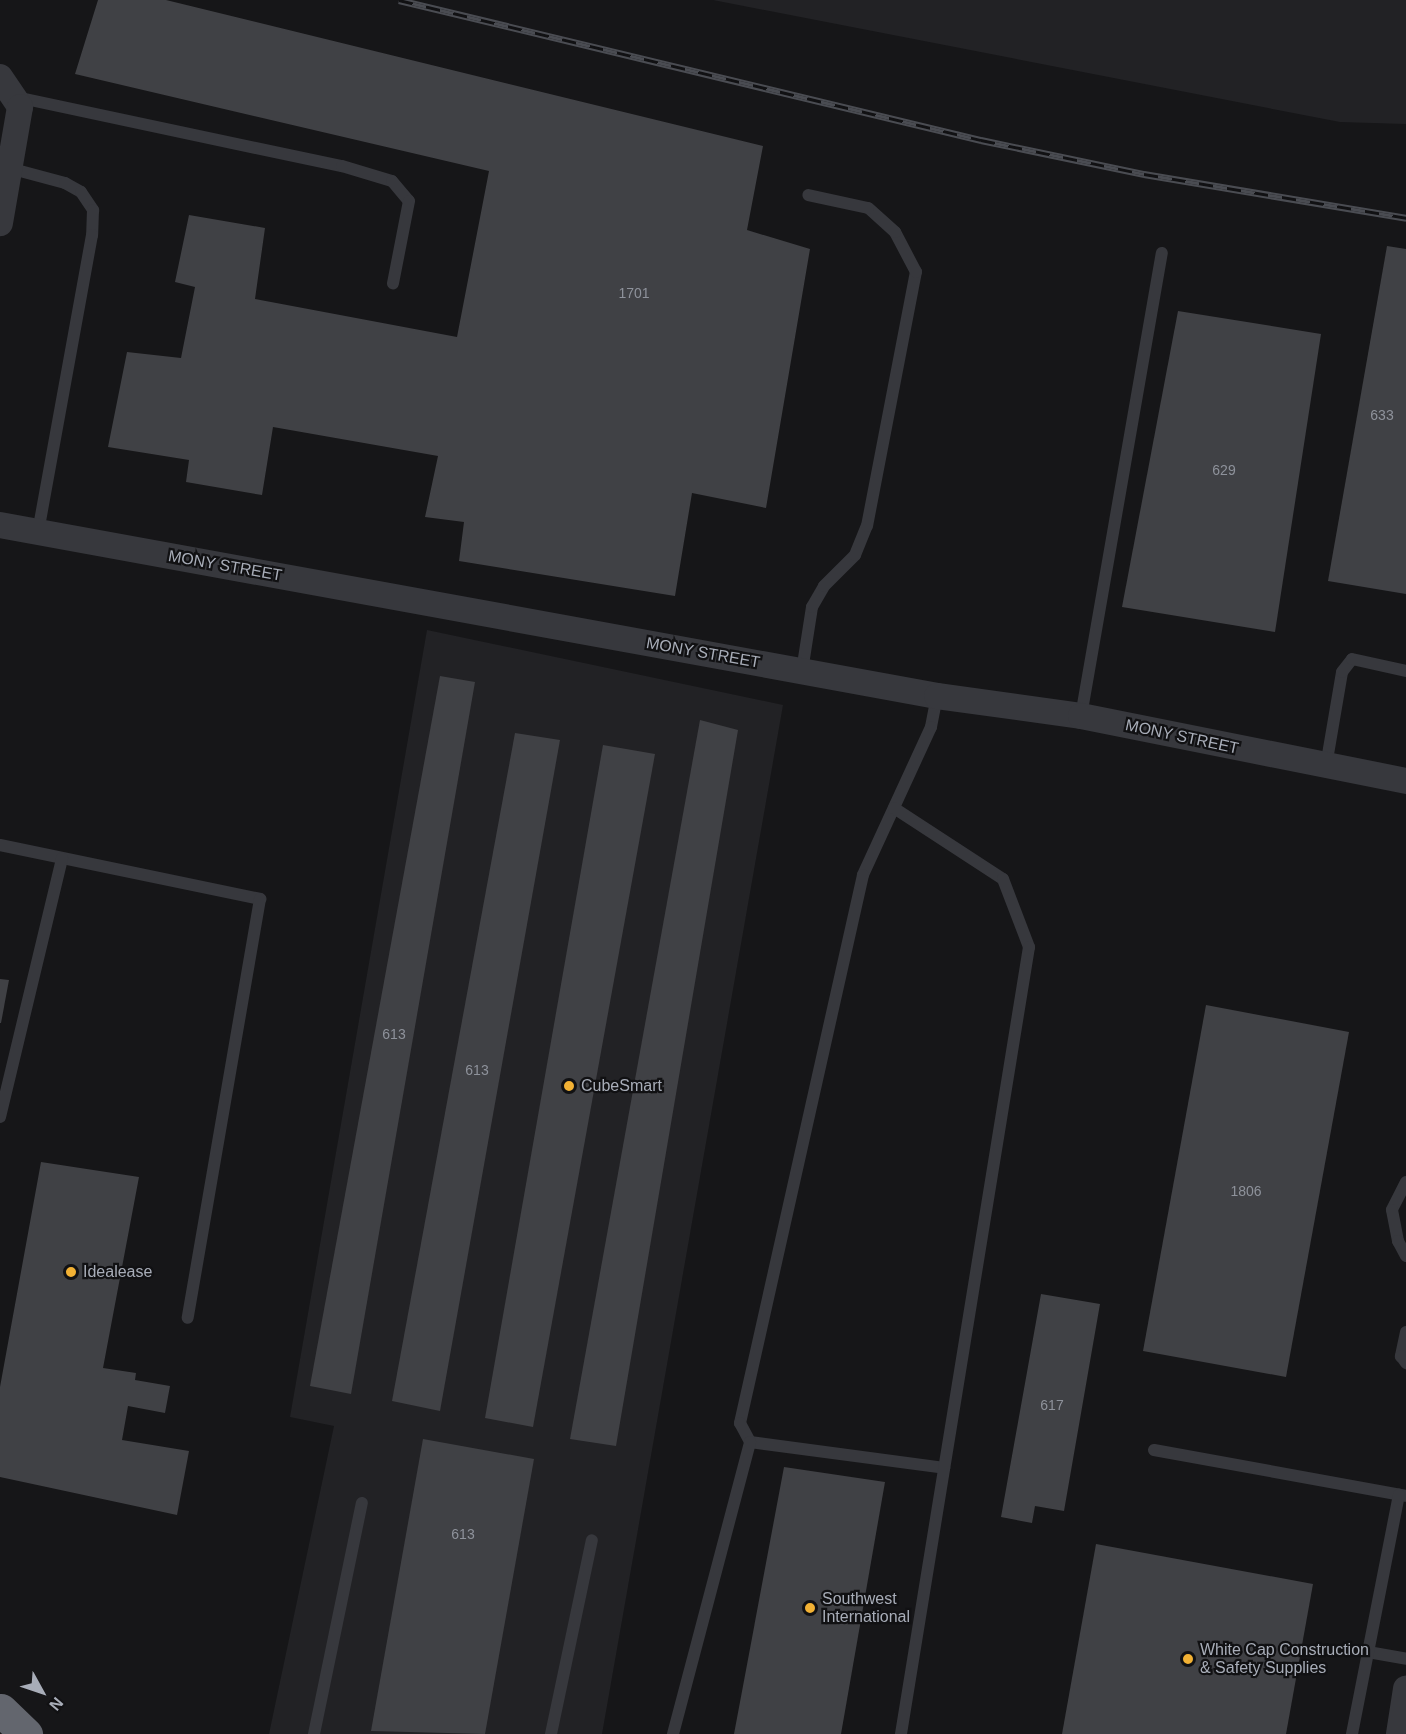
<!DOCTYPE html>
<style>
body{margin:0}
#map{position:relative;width:1406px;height:1734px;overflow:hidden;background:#161618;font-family:Helvetica,sans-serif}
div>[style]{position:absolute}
.built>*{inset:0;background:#222225}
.building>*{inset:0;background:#404145}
.lane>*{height:12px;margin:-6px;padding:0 6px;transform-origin:6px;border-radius:6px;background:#37383d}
.street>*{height:26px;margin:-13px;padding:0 13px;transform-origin:13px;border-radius:13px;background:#37383d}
.highway>*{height:33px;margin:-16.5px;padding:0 16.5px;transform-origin:16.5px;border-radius:16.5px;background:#63666e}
.rail>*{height:7px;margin-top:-3.5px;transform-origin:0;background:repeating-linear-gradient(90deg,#111113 0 14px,#4a4c52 0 28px);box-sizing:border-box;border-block:2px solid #4a4c52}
.dots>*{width:16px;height:16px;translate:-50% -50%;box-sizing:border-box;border:3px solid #111113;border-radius:50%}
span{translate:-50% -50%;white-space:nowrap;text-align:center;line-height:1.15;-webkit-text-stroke:4.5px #111113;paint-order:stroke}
.number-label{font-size:14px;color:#8e929b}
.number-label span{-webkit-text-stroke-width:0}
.street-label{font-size:16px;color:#a8adb8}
.poi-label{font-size:16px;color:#a8adb8}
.left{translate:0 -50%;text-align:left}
.north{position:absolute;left:12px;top:1662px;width:60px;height:60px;-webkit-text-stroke:4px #111113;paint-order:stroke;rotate:130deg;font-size:16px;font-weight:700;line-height:24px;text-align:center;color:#a8adb8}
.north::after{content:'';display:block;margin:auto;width:21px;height:27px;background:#a8adb8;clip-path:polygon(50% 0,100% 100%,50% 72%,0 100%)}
</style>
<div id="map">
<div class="built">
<i style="clip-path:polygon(713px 0,1406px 0,1406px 124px,1340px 122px)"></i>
<i style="clip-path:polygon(427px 630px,783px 705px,602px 1734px,269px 1734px,334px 1426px,290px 1417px)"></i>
</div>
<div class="building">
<i style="clip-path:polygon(98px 0,166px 0,763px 146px,747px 230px,810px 249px,766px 508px,692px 493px,675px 596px,459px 561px,464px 522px,425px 517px,438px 456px,273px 427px,262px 495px,186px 482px,189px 460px,108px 447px,127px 352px,181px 358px,195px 287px,175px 282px,189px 215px,265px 228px,255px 299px,457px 337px,489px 171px,75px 74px)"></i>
<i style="clip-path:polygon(1387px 246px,1406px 249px,1406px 594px,1328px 581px)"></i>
<i style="clip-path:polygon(1178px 311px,1321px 334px,1275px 632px,1122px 607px)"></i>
<i style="clip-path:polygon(440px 676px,475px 682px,351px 1394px,310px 1386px)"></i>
<i style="clip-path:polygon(700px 720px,738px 730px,616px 1446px,570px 1439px)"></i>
<i style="clip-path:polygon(515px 733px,560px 740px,440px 1411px,392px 1401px)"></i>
<i style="clip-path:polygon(603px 745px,655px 754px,533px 1427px,485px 1418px)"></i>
<i style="clip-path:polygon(0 979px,9px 980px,1px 1023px,0 1023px)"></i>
<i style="clip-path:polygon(1206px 1005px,1349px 1032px,1286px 1377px,1143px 1351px)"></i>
<i style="clip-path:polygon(41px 1162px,139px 1177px,103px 1368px,136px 1373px,135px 1380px,170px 1386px,165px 1413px,128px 1406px,122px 1440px,189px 1451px,177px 1515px,0 1477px,0 1387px)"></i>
<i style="clip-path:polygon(1041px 1294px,1100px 1304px,1064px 1511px,1035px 1506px,1032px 1523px,1001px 1517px)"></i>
<i style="clip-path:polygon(423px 1439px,534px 1459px,485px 1734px,371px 1731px)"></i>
<i style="clip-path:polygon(784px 1467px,885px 1482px,841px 1734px,734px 1734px)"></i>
<i style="clip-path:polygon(1096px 1544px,1313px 1584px,1286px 1734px,1062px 1734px)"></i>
</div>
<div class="lane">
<i style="left:16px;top:97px;width:333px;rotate:12deg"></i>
<i style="left:342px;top:166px;width:52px;rotate:16.7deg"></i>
<i style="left:392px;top:181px;width:26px;rotate:50deg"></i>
<i style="left:409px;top:201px;width:84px;rotate:101deg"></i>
<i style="left:9px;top:168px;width:58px;rotate:15deg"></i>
<i style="left:65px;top:183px;width:18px;rotate:29deg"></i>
<i style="left:81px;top:192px;width:22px;rotate:56deg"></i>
<i style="left:93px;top:210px;width:25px;rotate:92deg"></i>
<i style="left:92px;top:235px;width:302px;rotate:100.3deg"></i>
<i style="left:802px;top:671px;width:65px;rotate:-81.1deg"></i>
<i style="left:812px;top:607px;width:24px;rotate:-60deg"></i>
<i style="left:824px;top:586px;width:44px;rotate:-45deg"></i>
<i style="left:855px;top:555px;width:31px;rotate:-68deg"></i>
<i style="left:867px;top:526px;width:259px;rotate:-79.1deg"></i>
<i style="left:916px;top:272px;width:45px;rotate:-117.7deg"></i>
<i style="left:895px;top:232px;width:36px;rotate:-138deg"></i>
<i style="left:868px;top:208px;width:61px;rotate:-167.8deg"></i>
<i style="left:937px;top:696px;width:32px;rotate:101deg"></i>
<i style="left:931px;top:727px;width:163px;rotate:114.7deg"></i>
<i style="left:863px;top:875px;width:562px;rotate:102.65deg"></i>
<i style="left:740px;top:1423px;width:21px;rotate:62deg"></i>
<i style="left:750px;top:1442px;width:196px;rotate:7.6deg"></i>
<i style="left:1081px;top:716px;width:470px;rotate:-80.1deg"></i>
<i style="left:1326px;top:766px;width:95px;rotate:-80.3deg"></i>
<i style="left:1342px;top:672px;width:16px;rotate:-52deg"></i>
<i style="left:1352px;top:659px;width:55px;rotate:12.5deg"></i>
<i style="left:894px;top:808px;width:130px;rotate:33.1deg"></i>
<i style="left:1003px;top:879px;width:73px;rotate:69.1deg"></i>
<i style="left:1029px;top:947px;width:797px;rotate:99.24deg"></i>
<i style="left:0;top:845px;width:266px;rotate:11.7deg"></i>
<i style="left:260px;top:899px;width:425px;rotate:99.8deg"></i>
<i style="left:0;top:1117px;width:266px;rotate:-76.5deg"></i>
<i style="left:1406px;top:1182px;width:31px;rotate:117deg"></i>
<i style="left:1392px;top:1210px;width:32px;rotate:79deg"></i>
<i style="left:1398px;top:1241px;width:17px;rotate:62deg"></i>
<i style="left:1406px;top:1332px;width:25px;rotate:102deg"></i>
<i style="left:1401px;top:1356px;width:9px;rotate:54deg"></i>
<i style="left:1154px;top:1450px;width:256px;rotate:10.3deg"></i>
<i style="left:1368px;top:1652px;width:39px;rotate:10deg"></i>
<i style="left:314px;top:1734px;width:236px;rotate:-78.3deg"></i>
<i style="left:551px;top:1734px;width:198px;rotate:-78.1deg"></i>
<i style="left:673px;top:1734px;width:302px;rotate:-75.2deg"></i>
<i style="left:1352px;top:1734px;width:244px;rotate:-78.9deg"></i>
</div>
<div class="street">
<i style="left:0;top:77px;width:36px;rotate:56deg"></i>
<i style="left:20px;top:107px;width:118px;rotate:99.8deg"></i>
<i style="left:0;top:525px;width:952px;rotate:10.34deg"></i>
<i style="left:937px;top:696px;width:145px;rotate:7.9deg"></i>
<i style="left:1081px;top:716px;width:331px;rotate:11.3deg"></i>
<i style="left:1399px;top:1734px;width:46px;rotate:-81.2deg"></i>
</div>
<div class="highway">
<i style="left:1px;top:1710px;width:35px;rotate:44deg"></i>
</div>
<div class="rail">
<i style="left:399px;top:0;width:599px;rotate:13.53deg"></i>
<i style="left:981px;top:140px;width:167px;rotate:11.8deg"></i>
<i style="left:1144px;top:174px;width:266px;rotate:9.5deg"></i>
</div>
<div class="dots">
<i style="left:569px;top:1086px;background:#f2b134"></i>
<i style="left:71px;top:1272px;background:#f2b134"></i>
<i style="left:810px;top:1608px;background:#f2b134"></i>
<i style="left:1188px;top:1659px;background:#f2b134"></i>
</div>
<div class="number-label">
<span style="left:634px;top:293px">1701</span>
<span style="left:1382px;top:415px">633</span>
<span style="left:1224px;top:470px">629</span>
<span style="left:394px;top:1034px">613</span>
<span style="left:477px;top:1070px">613</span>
<span style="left:1246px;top:1191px">1806</span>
<span style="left:1052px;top:1405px">617</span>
<span style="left:463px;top:1534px">613</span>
</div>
<div class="street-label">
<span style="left:225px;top:566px;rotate:10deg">MONY STREET</span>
<span style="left:703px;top:653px;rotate:10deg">MONY STREET</span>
<span style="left:1182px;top:737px;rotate:12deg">MONY STREET</span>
</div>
<div class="poi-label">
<span class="left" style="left:581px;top:1086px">CubeSmart</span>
<span class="left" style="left:83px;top:1272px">Idealease</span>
<span class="left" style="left:822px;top:1608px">Southwest<br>International</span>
<span class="left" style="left:1200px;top:1659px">White Cap Construction<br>&amp; Safety Supplies</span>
</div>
<div class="north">N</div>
</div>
